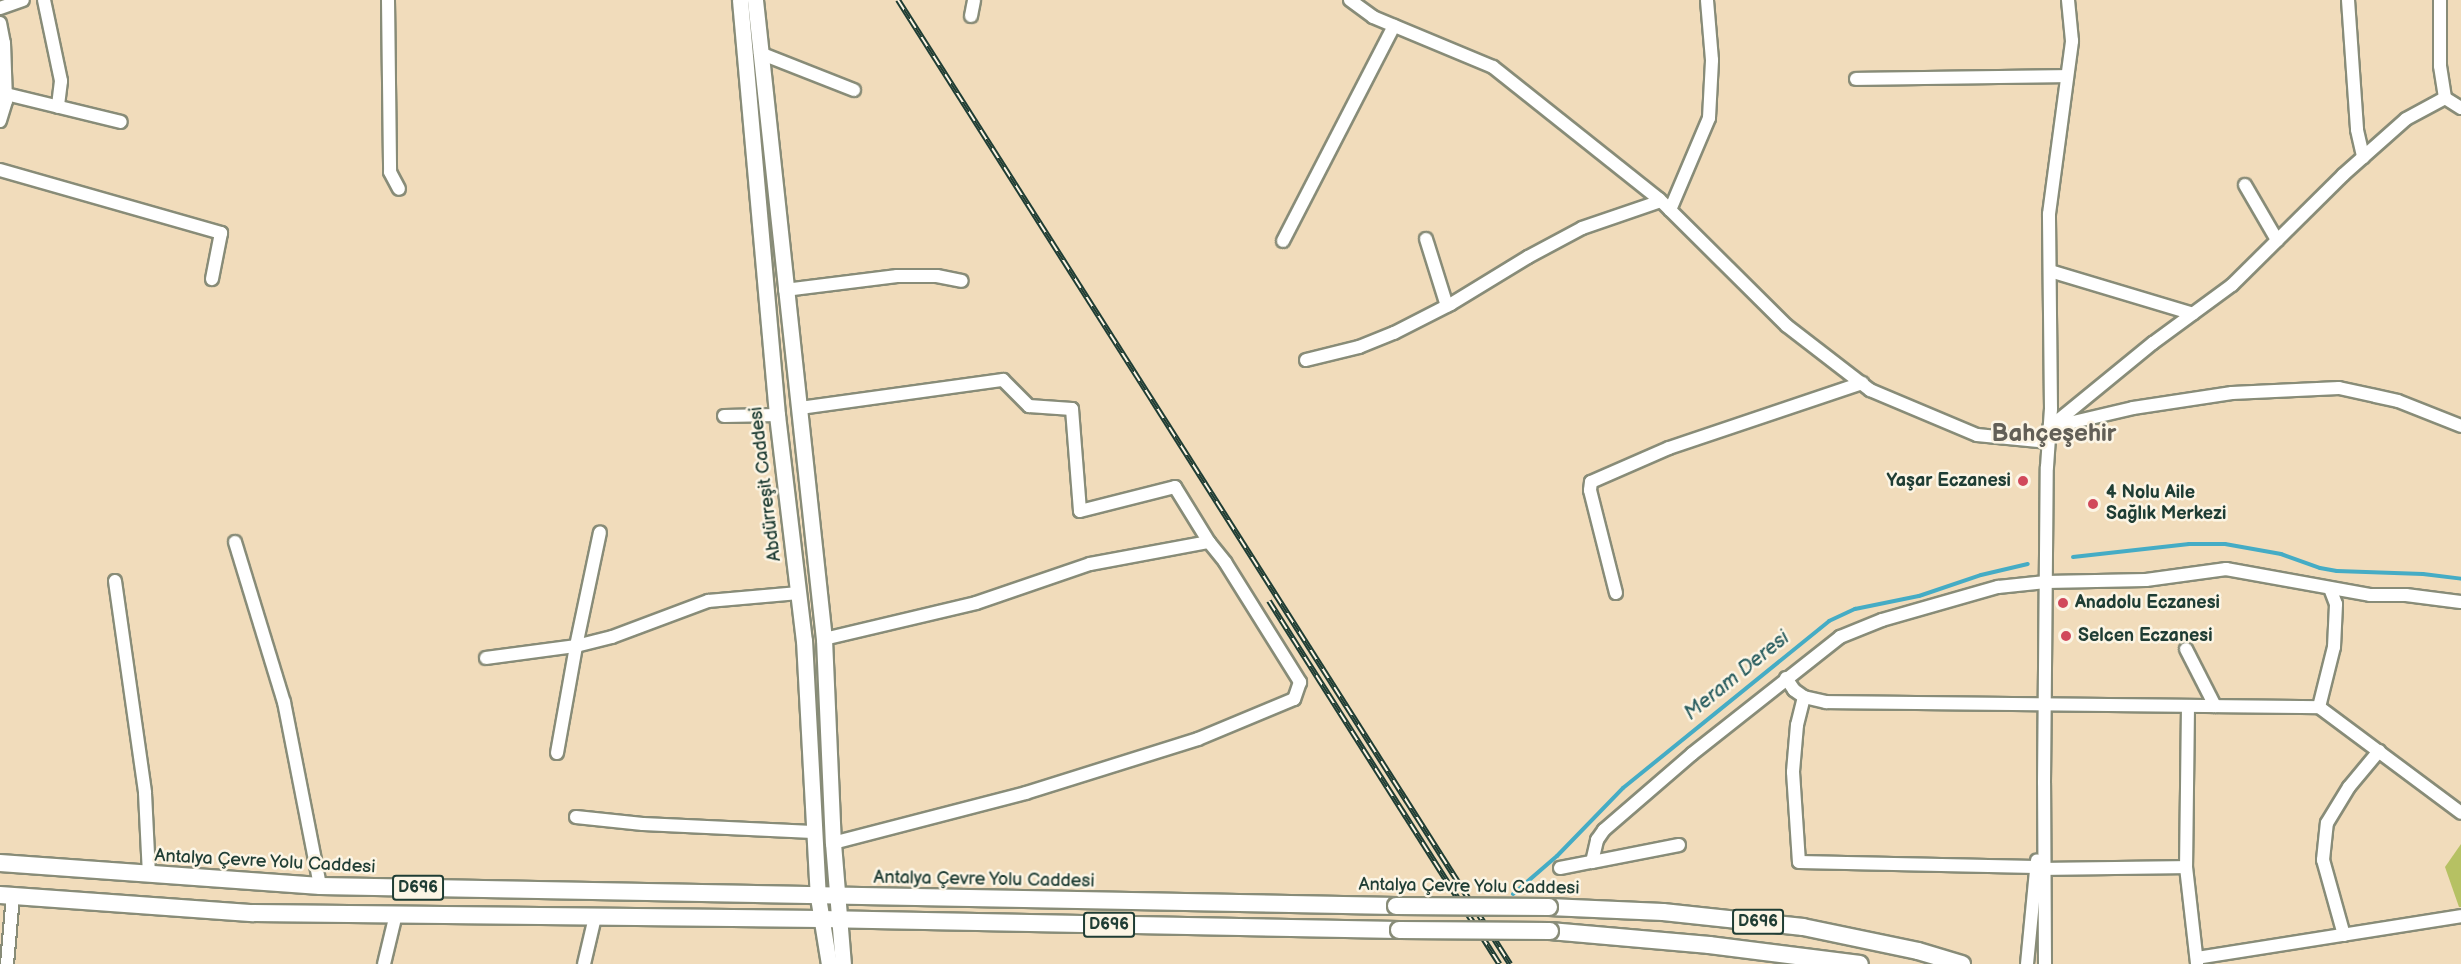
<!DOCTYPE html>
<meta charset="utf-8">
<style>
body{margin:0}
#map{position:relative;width:2461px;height:964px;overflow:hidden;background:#f1dcbb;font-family:"Balsamiq Sans",sans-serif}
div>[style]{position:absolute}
.green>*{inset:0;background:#b6c163}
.stream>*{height:4px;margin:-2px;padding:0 2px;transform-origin:2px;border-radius:2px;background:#45acc5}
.roads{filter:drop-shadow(2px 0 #888c78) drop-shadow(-2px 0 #888c78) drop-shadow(0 2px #888c78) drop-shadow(0 -2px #888c78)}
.minor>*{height:12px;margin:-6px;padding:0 6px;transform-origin:6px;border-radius:6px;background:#fff}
.major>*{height:15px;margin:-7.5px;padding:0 7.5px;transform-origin:7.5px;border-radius:7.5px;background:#fff}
.highway>*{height:16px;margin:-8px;padding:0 8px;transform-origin:8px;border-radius:8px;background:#fff}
.rail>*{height:6px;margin-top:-3px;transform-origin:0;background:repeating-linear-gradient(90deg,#fcf5e5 0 11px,#1f3d34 0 22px);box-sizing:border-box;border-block:2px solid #1f3d34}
.bridges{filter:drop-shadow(2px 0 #888c78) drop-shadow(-2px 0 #888c78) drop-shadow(0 2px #888c78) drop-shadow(0 -2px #888c78)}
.highway-bridge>*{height:16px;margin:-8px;padding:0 8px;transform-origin:8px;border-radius:8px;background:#fff}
.dots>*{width:16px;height:16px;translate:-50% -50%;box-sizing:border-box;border:3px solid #fcf5e5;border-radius:50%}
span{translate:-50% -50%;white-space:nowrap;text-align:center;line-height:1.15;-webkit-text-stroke:5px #fcf5e5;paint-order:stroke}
.shield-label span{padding:2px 4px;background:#fcf5e5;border:2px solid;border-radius:4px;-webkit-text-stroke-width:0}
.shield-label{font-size:16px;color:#1f3d34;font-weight:700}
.poi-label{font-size:18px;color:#1f3d34;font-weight:700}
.right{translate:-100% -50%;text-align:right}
.left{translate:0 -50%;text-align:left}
.street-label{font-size:18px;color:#1f3d34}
.water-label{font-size:20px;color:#2a5e60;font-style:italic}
.district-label{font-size:24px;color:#625f57;font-weight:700}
</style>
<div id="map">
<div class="green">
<i style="clip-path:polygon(2461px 844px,2461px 907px,2459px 907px,2445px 867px)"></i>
</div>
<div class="stream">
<i style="left:2073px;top:557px;width:117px;rotate:-6.4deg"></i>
<i style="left:2189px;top:544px;width:36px"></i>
<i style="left:2225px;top:544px;width:57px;rotate:10.1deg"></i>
<i style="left:2281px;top:554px;width:41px;rotate:19.7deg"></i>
<i style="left:2320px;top:568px;width:17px;rotate:10deg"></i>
<i style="left:2337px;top:571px;width:86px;rotate:2deg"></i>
<i style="left:2423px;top:574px;width:38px;rotate:7deg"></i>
<i style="left:1513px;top:894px;width:58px;rotate:-40.8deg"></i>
<i style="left:1557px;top:856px;width:95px;rotate:-45.9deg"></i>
<i style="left:1623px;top:788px;width:265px;rotate:-39deg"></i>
<i style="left:1829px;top:621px;width:29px;rotate:-25deg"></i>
<i style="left:1855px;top:609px;width:65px;rotate:-11.5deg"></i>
<i style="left:1919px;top:596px;width:65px;rotate:-18.7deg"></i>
<i style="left:1981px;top:575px;width:48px;rotate:-13.2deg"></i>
</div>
<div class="roads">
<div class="minor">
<i style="left:44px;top:0;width:83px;rotate:78.1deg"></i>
<i style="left:61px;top:81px;width:26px;rotate:97deg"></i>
<i style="left:388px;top:0;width:172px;rotate:89.3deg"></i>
<i style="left:390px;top:172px;width:19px;rotate:62deg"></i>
<i style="left:1350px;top:0;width:29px;rotate:36deg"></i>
<i style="left:1373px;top:17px;width:130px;rotate:22.6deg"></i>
<i style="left:1493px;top:67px;width:212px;rotate:38.5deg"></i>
<i style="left:1659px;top:199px;width:180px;rotate:44.8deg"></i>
<i style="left:1787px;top:326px;width:105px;rotate:37.6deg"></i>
<i style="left:1870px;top:390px;width:116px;rotate:22.8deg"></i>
<i style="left:1977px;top:435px;width:72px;rotate:5.6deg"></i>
<i style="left:2348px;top:0;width:130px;rotate:86deg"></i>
<i style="left:2357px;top:130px;width:28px;rotate:77deg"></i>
<i style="left:2440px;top:0;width:66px;rotate:90deg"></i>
<i style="left:2440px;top:66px;width:32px;rotate:81deg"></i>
<i style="left:0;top:8px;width:24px;rotate:-19deg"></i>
<i style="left:971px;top:16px;width:16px;rotate:-79deg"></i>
<i style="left:0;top:23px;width:20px;rotate:79deg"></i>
<i style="left:4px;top:43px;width:58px;rotate:88deg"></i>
<i style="left:6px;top:101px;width:21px;rotate:107deg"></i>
<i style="left:760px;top:53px;width:101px;rotate:21.5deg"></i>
<i style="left:1856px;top:79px;width:211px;rotate:-0.8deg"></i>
<i style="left:6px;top:94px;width:118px;rotate:13.7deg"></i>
<i style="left:0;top:170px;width:230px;rotate:15.9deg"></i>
<i style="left:221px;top:233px;width:47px;rotate:101.1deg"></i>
<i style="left:2245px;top:185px;width:64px;rotate:59.8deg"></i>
<i style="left:1670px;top:210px;width:100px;rotate:-67deg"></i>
<i style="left:1709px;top:118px;width:58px;rotate:-87deg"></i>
<i style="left:1712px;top:60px;width:60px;rotate:-94.8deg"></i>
<i style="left:1426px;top:239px;width:70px;rotate:72.6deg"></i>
<i style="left:1283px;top:241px;width:242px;rotate:-62.7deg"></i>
<i style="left:2050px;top:271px;width:149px;rotate:16.7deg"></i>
<i style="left:785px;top:290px;width:113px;rotate:-7.1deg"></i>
<i style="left:897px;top:276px;width:40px"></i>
<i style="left:937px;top:276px;width:25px;rotate:11deg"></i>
<i style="left:1306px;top:360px;width:55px;rotate:-13.8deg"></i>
<i style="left:1359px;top:347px;width:38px;rotate:-22deg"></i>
<i style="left:1394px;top:333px;width:64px;rotate:-27deg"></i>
<i style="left:1451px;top:304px;width:90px;rotate:-31.4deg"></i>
<i style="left:1528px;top:257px;width:61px;rotate:-28.2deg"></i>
<i style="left:1582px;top:228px;width:83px;rotate:-18.9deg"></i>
<i style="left:800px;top:408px;width:205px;rotate:-7.9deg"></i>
<i style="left:1003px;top:380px;width:37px;rotate:45deg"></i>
<i style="left:1029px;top:406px;width:43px;rotate:4deg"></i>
<i style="left:1072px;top:409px;width:102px;rotate:85.5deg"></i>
<i style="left:1080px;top:511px;width:98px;rotate:-14.2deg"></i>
<i style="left:1175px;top:487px;width:65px;rotate:58.3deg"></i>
<i style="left:724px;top:416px;width:53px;rotate:-1.1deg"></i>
<i style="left:2052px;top:427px;width:83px;rotate:-13.2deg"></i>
<i style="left:2133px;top:408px;width:100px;rotate:-8.6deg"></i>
<i style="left:2232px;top:393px;width:107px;rotate:-2.7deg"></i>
<i style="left:2339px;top:388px;width:60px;rotate:12.4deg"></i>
<i style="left:2398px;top:401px;width:68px;rotate:21.6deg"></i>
<i style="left:2049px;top:428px;width:134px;rotate:-39.3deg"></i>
<i style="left:2153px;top:343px;width:98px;rotate:-36.3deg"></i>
<i style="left:2232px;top:285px;width:156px;rotate:-44.7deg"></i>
<i style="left:2343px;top:175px;width:84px;rotate:-41.6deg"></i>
<i style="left:2406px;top:119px;width:44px;rotate:-28.3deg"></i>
<i style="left:2445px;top:98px;width:19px;rotate:32deg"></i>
<i style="left:235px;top:542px;width:167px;rotate:73deg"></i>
<i style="left:284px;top:702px;width:187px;rotate:78.9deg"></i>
<i style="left:115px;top:581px;width:214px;rotate:81.9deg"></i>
<i style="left:145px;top:793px;width:82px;rotate:87.2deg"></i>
<i style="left:1616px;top:593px;width:106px;rotate:-104.2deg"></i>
<i style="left:1590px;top:490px;width:8px;rotate:-83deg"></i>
<i style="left:1591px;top:482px;width:85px;rotate:-23.6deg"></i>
<i style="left:1669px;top:448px;width:204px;rotate:-18.6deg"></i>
<i style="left:824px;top:639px;width:156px;rotate:-13.3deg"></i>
<i style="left:976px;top:603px;width:120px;rotate:-18.9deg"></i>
<i style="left:1090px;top:564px;width:121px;rotate:-10.5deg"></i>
<i style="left:1209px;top:542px;width:26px;rotate:51deg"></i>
<i style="left:1225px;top:562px;width:142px;rotate:58deg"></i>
<i style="left:1300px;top:682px;width:18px;rotate:109deg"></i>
<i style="left:1294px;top:699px;width:104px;rotate:157.4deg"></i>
<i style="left:1198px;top:739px;width:180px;rotate:162.6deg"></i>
<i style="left:1026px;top:793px;width:199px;rotate:165.5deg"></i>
<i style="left:2186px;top:649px;width:64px;rotate:63deg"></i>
<i style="left:486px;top:658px;width:91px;rotate:-7.6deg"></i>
<i style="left:576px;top:646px;width:116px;rotate:-78.1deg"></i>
<i style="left:1786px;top:678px;width:14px;rotate:56deg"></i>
<i style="left:1794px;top:690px;width:12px;rotate:35deg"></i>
<i style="left:1804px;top:697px;width:23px;rotate:13deg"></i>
<i style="left:1826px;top:702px;width:493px;rotate:0.6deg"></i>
<i style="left:2319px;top:707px;width:177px;rotate:36.7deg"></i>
<i style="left:1804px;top:697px;width:29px;rotate:104deg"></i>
<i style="left:1797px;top:725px;width:47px;rotate:94.9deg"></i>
<i style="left:1793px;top:772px;width:90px;rotate:86.2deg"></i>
<i style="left:1799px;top:862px;width:237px;rotate:1.2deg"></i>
<i style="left:2188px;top:706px;width:161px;rotate:90.7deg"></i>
<i style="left:2186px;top:867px;width:98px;rotate:83.5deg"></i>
<i style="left:2319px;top:707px;width:62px;rotate:-76deg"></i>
<i style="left:2334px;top:647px;width:43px;rotate:-87.3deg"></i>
<i style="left:2336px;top:604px;width:17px;rotate:-111deg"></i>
<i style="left:557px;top:753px;width:109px;rotate:-79.9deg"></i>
<i style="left:576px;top:646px;width:37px;rotate:-14deg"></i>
<i style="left:612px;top:637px;width:103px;rotate:-20.6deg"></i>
<i style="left:708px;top:601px;width:91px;rotate:-5deg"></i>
<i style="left:576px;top:817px;width:67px;rotate:6deg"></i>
<i style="left:643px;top:824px;width:170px;rotate:2.7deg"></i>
<i style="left:1679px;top:845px;width:89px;rotate:168.9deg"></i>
<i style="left:1592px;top:862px;width:23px;rotate:-77deg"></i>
<i style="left:1597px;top:840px;width:12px;rotate:-55deg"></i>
<i style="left:1604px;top:830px;width:116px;rotate:-40.8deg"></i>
<i style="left:1692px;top:754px;width:189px;rotate:-38.3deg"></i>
<i style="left:1840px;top:637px;width:45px;rotate:-22deg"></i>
<i style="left:1882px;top:620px;width:121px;rotate:-15.9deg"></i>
<i style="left:1998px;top:587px;width:48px;rotate:-5.9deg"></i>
<i style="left:2046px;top:582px;width:100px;rotate:-1.1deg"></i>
<i style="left:2146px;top:580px;width:81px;rotate:-7.8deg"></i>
<i style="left:2226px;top:569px;width:146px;rotate:10.2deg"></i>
<i style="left:2370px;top:595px;width:36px"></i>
<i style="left:2406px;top:595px;width:55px;rotate:7.3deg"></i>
<i style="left:1560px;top:868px;width:33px;rotate:-11deg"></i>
<i style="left:2044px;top:869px;width:142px;rotate:-0.8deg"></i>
<i style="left:2344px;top:935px;width:78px;rotate:-105.6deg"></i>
<i style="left:2323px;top:860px;width:37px;rotate:-84deg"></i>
<i style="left:2327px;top:823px;width:42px;rotate:-58.6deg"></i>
<i style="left:2349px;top:787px;width:47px;rotate:-50.2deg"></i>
<i style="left:2197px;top:958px;width:267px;rotate:-9deg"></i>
<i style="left:7px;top:964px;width:68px;rotate:-85deg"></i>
<i style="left:384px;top:964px;width:51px;rotate:-76.5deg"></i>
<i style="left:584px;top:964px;width:48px;rotate:-76.8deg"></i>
<i style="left:2027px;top:964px;width:104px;rotate:-84.5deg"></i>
<i style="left:2045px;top:964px;width:181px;rotate:-90.3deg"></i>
<i style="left:2044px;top:783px;width:316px;rotate:-89.5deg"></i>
<i style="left:2047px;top:467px;width:58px;rotate:-86.1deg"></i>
<i style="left:2051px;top:409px;width:195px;rotate:-90.6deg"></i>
<i style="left:2049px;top:214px;width:175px;rotate:-82.4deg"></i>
<i style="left:2072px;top:41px;width:41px;rotate:-95.6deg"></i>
</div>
<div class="major">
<i style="left:740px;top:0;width:417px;rotate:84.9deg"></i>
<i style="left:777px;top:415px;width:227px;rotate:83.2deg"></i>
<i style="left:804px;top:640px;width:257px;rotate:86.9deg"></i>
<i style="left:818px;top:897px;width:68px;rotate:80.7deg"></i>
<i style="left:755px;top:0;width:643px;rotate:83.84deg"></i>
<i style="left:824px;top:639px;width:204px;rotate:87.5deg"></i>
<i style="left:833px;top:843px;width:121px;rotate:85.3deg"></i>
</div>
<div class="highway">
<i style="left:0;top:863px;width:321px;rotate:4.1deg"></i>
<i style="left:320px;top:886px;width:1076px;rotate:1.06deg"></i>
<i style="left:0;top:895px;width:254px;rotate:4.1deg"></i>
<i style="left:253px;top:913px;width:567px;rotate:0.61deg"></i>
<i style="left:820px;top:919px;width:579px;rotate:1.09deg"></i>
<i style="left:1549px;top:907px;width:114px;rotate:2.5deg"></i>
<i style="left:1663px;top:912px;width:141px;rotate:6.1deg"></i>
<i style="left:1803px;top:927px;width:117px;rotate:11.8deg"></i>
<i style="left:1918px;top:951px;width:46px;rotate:16.5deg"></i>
<i style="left:1550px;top:931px;width:160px;rotate:5deg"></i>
<i style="left:1709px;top:945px;width:152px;rotate:7.2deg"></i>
</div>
</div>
<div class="rail">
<i style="left:898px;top:0;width:1142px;rotate:57.59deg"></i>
<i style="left:1269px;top:601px;width:430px;rotate:57.6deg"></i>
</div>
<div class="bridges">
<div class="highway-bridge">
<i style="left:1396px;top:906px;width:153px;rotate:0.4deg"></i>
<i style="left:1399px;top:930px;width:151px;rotate:0.4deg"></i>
</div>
</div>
<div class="dots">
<i style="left:2023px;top:481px;background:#d1495b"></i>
<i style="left:2093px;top:504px;background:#d1495b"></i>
<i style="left:2063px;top:603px;background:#d1495b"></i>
<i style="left:2066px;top:636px;background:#d1495b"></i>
</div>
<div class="shield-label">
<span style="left:418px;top:888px">D696</span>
<span style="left:1758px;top:922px">D696</span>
<span style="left:1109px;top:925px">D696</span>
</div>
<div class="poi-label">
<span class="right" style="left:2011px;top:481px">Yaşar Eczanesi</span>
<span class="left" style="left:2106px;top:504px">4 Nolu Aile<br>Sağlık Merkezi</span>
<span class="left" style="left:2075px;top:603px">Anadolu Eczanesi</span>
<span class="left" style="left:2078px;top:636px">Selcen Eczanesi</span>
</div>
<div class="street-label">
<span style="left:766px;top:484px;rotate:-97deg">Abdürreşit Caddesi</span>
<span style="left:265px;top:862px;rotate:3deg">Antalya Çevre Yolu Caddesi</span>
<span style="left:984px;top:880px;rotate:1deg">Antalya Çevre Yolu Caddesi</span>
<span style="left:1469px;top:887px;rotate:1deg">Antalya Çevre Yolu Caddesi</span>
</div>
<div class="water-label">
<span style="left:1737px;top:676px;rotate:-39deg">Meram Deresi</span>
</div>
<div class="district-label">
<span style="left:2054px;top:434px">Bahçeşehir</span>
</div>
</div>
